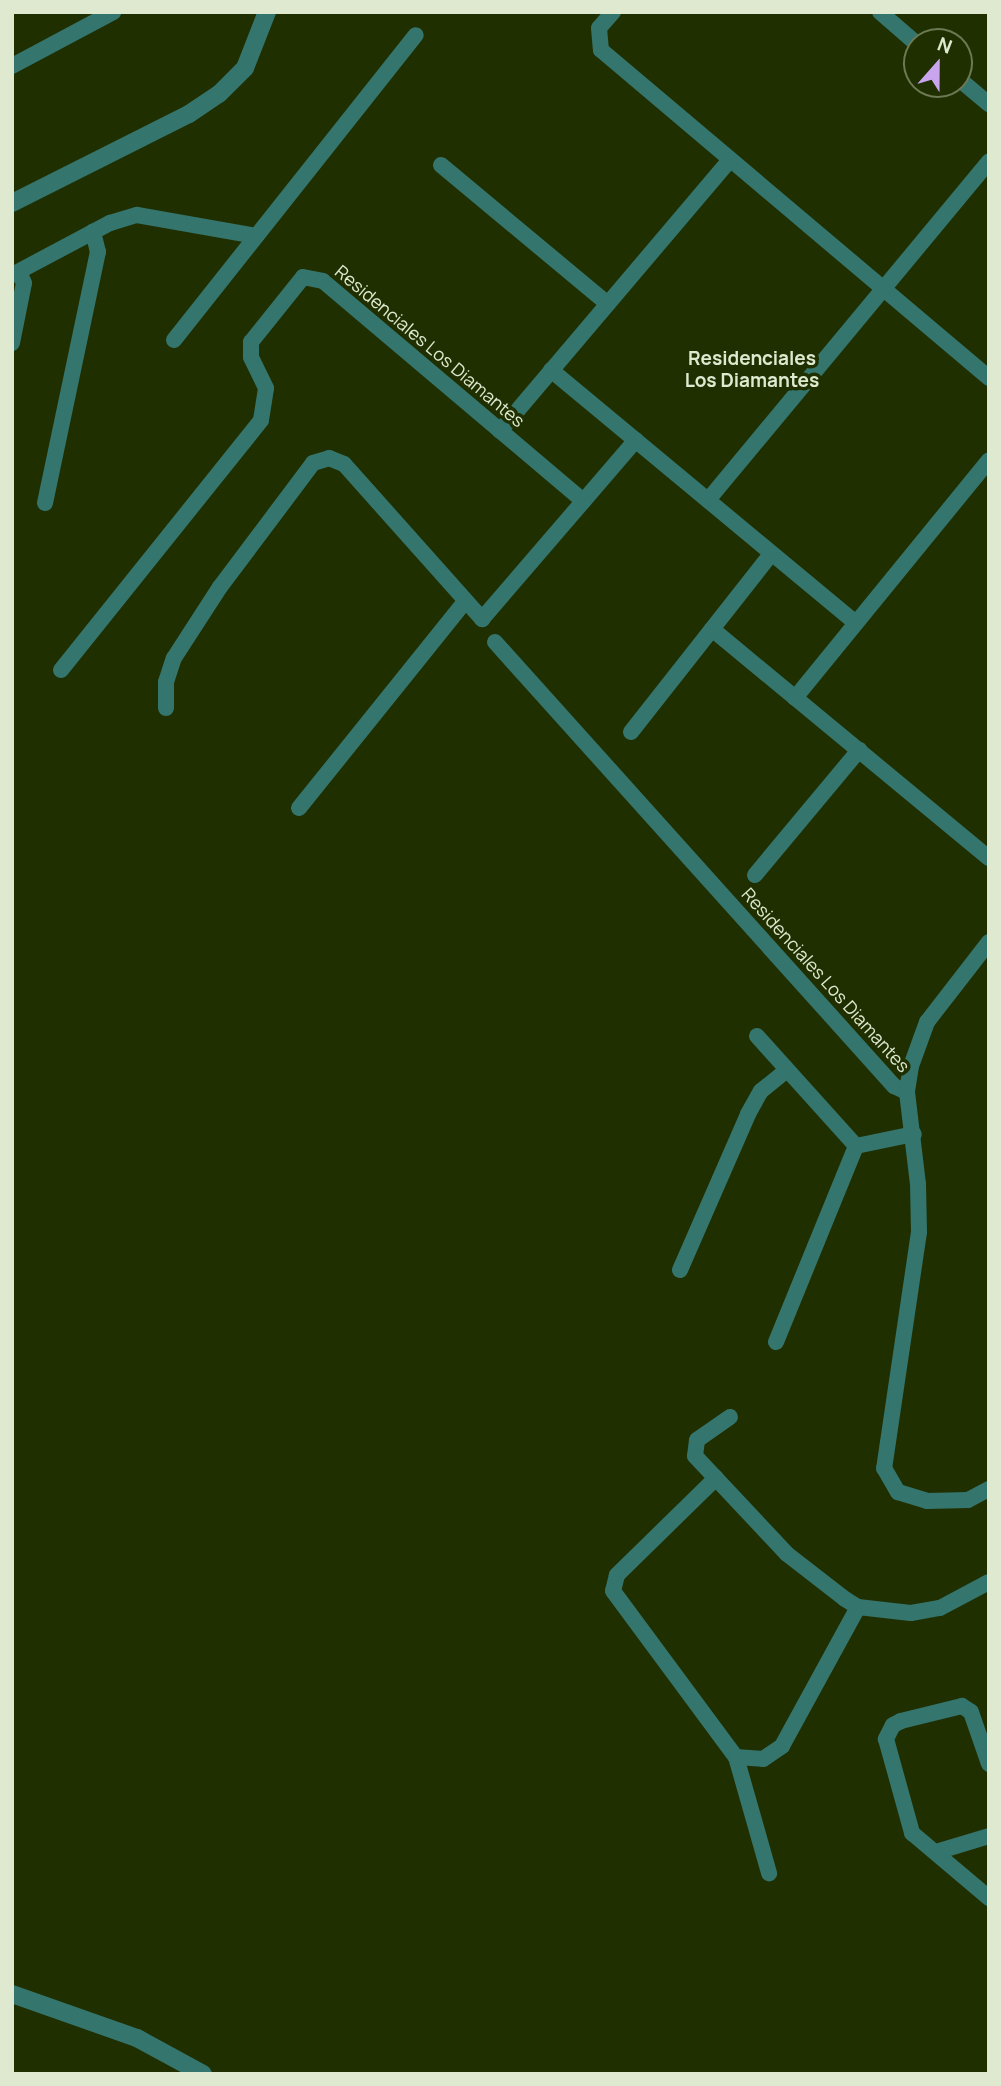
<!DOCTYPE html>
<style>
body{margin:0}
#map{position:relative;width:1001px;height:2086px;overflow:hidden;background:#202f00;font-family:Manrope,sans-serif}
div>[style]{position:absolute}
.minor>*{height:16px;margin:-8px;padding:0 8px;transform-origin:8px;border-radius:8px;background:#34756e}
.tertiary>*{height:18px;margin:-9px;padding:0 9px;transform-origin:9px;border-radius:9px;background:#34756e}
span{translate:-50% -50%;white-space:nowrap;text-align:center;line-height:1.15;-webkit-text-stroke:7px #202f00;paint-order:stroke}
.street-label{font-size:18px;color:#dee9d0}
.neighbourhood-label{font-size:19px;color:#dee9d0;font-weight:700}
.frame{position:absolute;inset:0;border:14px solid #dee9d0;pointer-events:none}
.north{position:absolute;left:903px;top:28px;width:70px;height:70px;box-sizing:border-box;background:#202f00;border:2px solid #6c7953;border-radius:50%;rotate:21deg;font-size:19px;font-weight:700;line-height:28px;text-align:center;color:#dee9d0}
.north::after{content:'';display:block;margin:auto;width:24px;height:32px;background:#c9a5ee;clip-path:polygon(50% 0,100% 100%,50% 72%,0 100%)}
</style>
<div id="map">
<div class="minor">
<i style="left:613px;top:12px;width:21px;rotate:131deg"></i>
<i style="left:599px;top:28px;width:22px;rotate:85deg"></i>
<i style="left:601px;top:50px;width:508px;rotate:40.21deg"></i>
<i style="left:880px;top:12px;width:49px;rotate:40.9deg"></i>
<i style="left:12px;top:66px;width:115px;rotate:-28.1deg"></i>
<i style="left:959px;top:79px;width:39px;rotate:40deg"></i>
<i style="left:441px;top:165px;width:217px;rotate:39.8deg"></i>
<i style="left:12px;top:275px;width:111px;rotate:-28deg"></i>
<i style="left:110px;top:223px;width:28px;rotate:-17deg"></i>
<i style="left:137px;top:215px;width:121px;rotate:10deg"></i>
<i style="left:174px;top:340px;width:389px;rotate:-51.6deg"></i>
<i style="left:12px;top:343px;width:61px;rotate:-78.7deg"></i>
<i style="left:24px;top:283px;width:12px;rotate:-114deg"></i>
<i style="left:551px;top:370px;width:394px;rotate:39.7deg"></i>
<i style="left:500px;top:431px;width:355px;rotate:-49.7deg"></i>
<i style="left:708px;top:500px;width:440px;rotate:-50.3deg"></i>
<i style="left:45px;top:503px;width:257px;rotate:-78.1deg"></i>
<i style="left:98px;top:252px;width:21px;rotate:-104deg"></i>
<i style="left:712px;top:629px;width:359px;rotate:39.6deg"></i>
<i style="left:495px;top:642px;width:597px;rotate:48.06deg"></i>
<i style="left:894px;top:1086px;width:14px;rotate:25deg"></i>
<i style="left:61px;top:670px;width:320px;rotate:-51.3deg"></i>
<i style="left:261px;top:420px;width:32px;rotate:-81deg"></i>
<i style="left:266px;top:388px;width:34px;rotate:-116deg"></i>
<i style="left:251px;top:357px;width:15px;rotate:-90deg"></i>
<i style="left:251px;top:342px;width:83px;rotate:-51.3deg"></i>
<i style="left:303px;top:277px;width:20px;rotate:11deg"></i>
<i style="left:323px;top:281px;width:341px;rotate:40.2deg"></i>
<i style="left:795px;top:698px;width:307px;rotate:-50.8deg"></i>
<i style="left:166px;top:708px;width:26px;rotate:-90deg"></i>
<i style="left:166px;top:682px;width:25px;rotate:-72deg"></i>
<i style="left:174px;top:658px;width:85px;rotate:-57.1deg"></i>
<i style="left:220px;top:587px;width:155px;rotate:-53.1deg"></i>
<i style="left:313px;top:463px;width:17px;rotate:-17deg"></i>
<i style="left:329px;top:458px;width:16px;rotate:22deg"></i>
<i style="left:344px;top:464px;width:208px;rotate:48.3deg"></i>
<i style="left:482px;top:619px;width:236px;rotate:-49.3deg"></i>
<i style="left:631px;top:732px;width:226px;rotate:-51.8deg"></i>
<i style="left:299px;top:808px;width:263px;rotate:-51.2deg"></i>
<i style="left:755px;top:875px;width:163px;rotate:-50.2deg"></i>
<i style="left:989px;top:942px;width:101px;rotate:127.8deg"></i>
<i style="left:927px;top:1022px;width:47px;rotate:110deg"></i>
<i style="left:911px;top:1066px;width:26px;rotate:99deg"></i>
<i style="left:907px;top:1092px;width:93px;rotate:83.2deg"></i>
<i style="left:918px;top:1184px;width:48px;rotate:88.8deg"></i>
<i style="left:919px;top:1232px;width:239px;rotate:98.4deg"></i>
<i style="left:884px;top:1468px;width:28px;rotate:60deg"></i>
<i style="left:898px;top:1492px;width:30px;rotate:17deg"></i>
<i style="left:927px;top:1501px;width:41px;rotate:-1.4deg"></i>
<i style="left:968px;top:1500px;width:24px;rotate:-28deg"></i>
<i style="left:757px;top:1036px;width:148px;rotate:48deg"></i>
<i style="left:680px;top:1270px;width:170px;rotate:-66.4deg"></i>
<i style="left:748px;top:1114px;width:26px;rotate:-61deg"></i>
<i style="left:761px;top:1091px;width:32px;rotate:-39deg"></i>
<i style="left:776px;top:1342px;width:212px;rotate:-67.8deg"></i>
<i style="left:856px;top:1146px;width:59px;rotate:-11.7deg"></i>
<i style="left:730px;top:1417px;width:40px;rotate:145.1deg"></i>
<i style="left:697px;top:1440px;width:16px;rotate:97deg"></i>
<i style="left:695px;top:1456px;width:134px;rotate:46.8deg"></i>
<i style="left:787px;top:1554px;width:73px;rotate:37.8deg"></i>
<i style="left:845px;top:1599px;width:15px;rotate:32deg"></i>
<i style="left:858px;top:1607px;width:53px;rotate:6.5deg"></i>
<i style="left:911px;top:1613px;width:29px;rotate:-10deg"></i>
<i style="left:940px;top:1608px;width:55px;rotate:-28deg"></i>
<i style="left:716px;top:1478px;width:139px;rotate:135.6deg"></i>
<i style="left:617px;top:1575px;width:16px;rotate:104deg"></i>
<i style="left:613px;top:1591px;width:207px;rotate:53.5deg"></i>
<i style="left:736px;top:1757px;width:27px;rotate:4deg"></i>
<i style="left:763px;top:1759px;width:23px;rotate:-34deg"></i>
<i style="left:782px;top:1746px;width:158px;rotate:-61.3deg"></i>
<i style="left:736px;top:1757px;width:121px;rotate:74.1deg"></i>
<i style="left:989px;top:1764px;width:55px;rotate:-109.1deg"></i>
<i style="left:971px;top:1712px;width:11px;rotate:-146deg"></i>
<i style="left:962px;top:1706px;width:63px;rotate:166.2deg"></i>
<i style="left:901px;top:1721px;width:9px;rotate:153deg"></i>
<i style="left:893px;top:1725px;width:16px;rotate:117deg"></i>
<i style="left:886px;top:1739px;width:98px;rotate:74.5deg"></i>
<i style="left:912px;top:1833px;width:101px;rotate:40.2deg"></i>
<i style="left:936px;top:1852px;width:55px;rotate:-16.8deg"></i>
</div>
<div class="tertiary">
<i style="left:12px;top:203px;width:198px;rotate:-26.7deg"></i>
<i style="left:189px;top:114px;width:36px;rotate:-34deg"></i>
<i style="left:219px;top:94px;width:37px;rotate:-45deg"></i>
<i style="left:245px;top:68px;width:60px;rotate:-68.6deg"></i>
<i style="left:12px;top:1994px;width:133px;rotate:19.4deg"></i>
<i style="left:137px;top:2038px;width:75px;rotate:28.6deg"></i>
</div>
<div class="street-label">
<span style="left:430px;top:346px;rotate:40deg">Residenciales Los Diamantes</span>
<span style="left:826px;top:980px;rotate:48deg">Residenciales Los Diamantes</span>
</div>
<div class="neighbourhood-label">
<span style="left:752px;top:370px">Residenciales<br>Los Diamantes</span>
</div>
<div class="frame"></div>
<div class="north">N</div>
</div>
